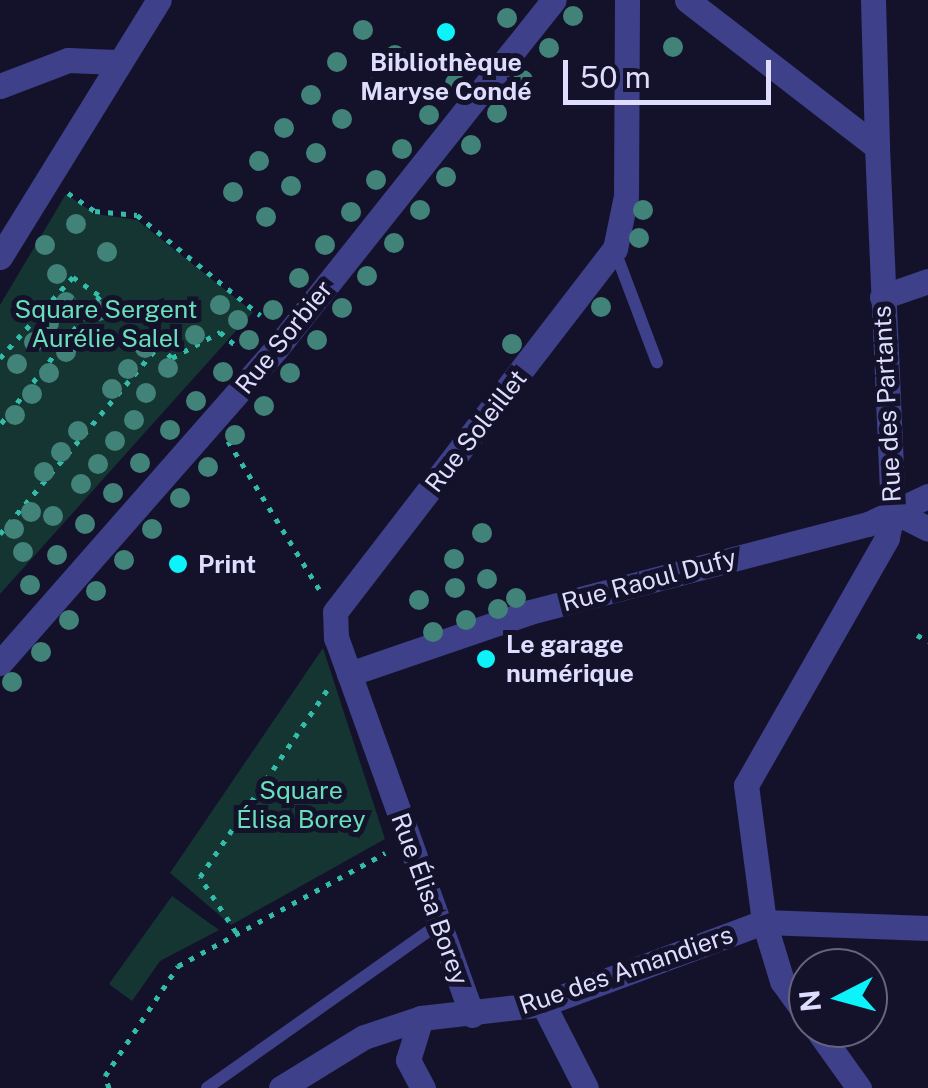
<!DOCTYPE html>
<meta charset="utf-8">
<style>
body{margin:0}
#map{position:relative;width:928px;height:1088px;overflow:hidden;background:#14122b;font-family:"Public Sans",sans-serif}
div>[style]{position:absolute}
.green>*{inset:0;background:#153532}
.path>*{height:5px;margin-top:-2.5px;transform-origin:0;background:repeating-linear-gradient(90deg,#33bcaa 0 5px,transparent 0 13px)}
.lane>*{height:12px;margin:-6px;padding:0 6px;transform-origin:6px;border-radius:6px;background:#3e4089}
.street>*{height:25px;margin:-12.5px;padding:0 12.5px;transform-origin:12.5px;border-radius:12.5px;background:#3e4089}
.trees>*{width:20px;height:20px;margin:-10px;border-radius:50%;background:#428379}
.dots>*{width:28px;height:28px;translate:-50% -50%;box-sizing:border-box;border:5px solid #14122b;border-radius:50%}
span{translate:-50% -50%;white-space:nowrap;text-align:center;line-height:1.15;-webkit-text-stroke:10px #14122b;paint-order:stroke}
.poi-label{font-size:25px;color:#deddfe;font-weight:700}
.left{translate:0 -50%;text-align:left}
.park-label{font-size:25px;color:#68dfb9}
.street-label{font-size:25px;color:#deddfe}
.north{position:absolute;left:788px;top:948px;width:100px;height:100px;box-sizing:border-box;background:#14122b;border:2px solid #65637f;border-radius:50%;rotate:264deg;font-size:28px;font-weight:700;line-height:40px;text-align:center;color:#deddfe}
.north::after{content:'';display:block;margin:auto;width:35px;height:45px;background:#0df3fa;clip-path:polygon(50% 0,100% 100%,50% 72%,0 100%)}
.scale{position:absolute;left:563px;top:60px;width:208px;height:45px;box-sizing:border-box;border:5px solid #deddfe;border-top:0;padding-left:12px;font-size:30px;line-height:35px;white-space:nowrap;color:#deddfe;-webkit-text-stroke:8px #14122b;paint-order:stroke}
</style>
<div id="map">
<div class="green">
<i style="clip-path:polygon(66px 194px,95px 214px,137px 220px,253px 312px,0 594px,0 305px)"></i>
<i style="clip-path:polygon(323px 648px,385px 839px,231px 925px,170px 873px)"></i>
<i style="clip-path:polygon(172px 896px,219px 930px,160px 961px,132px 1001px,109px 984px)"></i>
</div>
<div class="path">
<i style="left:68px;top:193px;width:32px;rotate:34deg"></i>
<i style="left:95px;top:211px;width:42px;rotate:5.4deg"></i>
<i style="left:137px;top:215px;width:159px;rotate:39.1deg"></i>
<i style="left:0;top:358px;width:109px;rotate:-48deg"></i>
<i style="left:73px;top:277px;width:33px;rotate:35deg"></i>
<i style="left:100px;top:296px;width:163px;rotate:127.8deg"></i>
<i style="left:228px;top:441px;width:174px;rotate:58.4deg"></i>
<i style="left:0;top:534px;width:247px;rotate:-49.9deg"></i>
<i style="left:159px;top:345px;width:18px;rotate:45deg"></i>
<i style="left:172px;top:358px;width:55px;rotate:-28.4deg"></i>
<i style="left:220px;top:332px;width:20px;rotate:41deg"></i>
<i style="left:917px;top:635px;width:13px;rotate:29deg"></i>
<i style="left:236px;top:932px;width:66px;rotate:-123.2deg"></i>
<i style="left:200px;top:877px;width:227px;rotate:-55.8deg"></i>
<i style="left:109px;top:1088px;width:13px;rotate:-108deg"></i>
<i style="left:105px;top:1076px;width:132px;rotate:-56.4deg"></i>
<i style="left:178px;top:966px;width:236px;rotate:-28.6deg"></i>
</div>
<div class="lane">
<i style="left:615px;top:251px;width:119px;rotate:69.3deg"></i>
<i style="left:207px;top:1088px;width:284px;rotate:-35.3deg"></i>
</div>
<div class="street">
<i style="left:687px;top:0;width:240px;rotate:37.7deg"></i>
<i style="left:877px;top:147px;width:364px;rotate:87.5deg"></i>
<i style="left:893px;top:511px;width:28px;rotate:103deg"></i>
<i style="left:887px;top:538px;width:284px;rotate:119.7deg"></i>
<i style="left:746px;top:785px;width:138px;rotate:82.5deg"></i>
<i style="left:764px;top:922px;width:62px;rotate:73deg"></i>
<i style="left:782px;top:981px;width:44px;rotate:54.2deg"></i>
<i style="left:873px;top:0;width:147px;rotate:88.4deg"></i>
<i style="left:0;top:86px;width:73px;rotate:-20.9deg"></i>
<i style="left:68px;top:60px;width:48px;rotate:2.4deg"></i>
<i style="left:0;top:257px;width:302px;rotate:-58.3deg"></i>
<i style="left:882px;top:297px;width:49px;rotate:-19.2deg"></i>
<i style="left:893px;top:511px;width:39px;rotate:27deg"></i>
<i style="left:0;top:663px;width:418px;rotate:-48.7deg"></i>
<i style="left:276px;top:349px;width:446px;rotate:-51.5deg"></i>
<i style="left:349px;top:674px;width:191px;rotate:-18.9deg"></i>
<i style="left:530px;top:612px;width:349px;rotate:-14.6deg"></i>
<i style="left:868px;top:524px;width:66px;rotate:-25deg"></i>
<i style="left:543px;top:1004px;width:94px;rotate:62.9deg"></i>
<i style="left:472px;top:1015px;width:401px;rotate:-109.8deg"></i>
<i style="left:336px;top:638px;width:26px;rotate:-92deg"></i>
<i style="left:335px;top:612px;width:458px;rotate:-52.4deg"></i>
<i style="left:615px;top:249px;width:54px;rotate:-78.3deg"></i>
<i style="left:626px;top:196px;width:196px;rotate:-89.7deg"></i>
<i style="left:421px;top:1018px;width:44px;rotate:107.2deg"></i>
<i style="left:408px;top:1060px;width:32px;rotate:62deg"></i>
<i style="left:816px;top:1028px;width:74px;rotate:54.4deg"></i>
<i style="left:281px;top:1088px;width:97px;rotate:-31.6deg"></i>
<i style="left:364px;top:1037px;width:60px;rotate:-18.4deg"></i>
<i style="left:421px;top:1018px;width:123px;rotate:-6.5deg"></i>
<i style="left:543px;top:1004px;width:236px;rotate:-20.4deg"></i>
<i style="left:764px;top:922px;width:164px;rotate:2.1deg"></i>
</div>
<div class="trees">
<i style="left:573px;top:16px"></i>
<i style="left:507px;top:18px"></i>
<i style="left:363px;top:30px"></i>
<i style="left:673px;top:47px"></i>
<i style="left:549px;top:48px"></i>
<i style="left:395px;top:55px"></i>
<i style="left:337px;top:62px"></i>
<i style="left:523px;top:80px"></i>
<i style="left:455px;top:83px"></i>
<i style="left:369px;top:87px"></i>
<i style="left:311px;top:95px"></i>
<i style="left:497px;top:113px"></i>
<i style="left:429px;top:115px"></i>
<i style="left:342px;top:119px"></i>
<i style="left:284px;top:128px"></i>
<i style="left:471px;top:145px"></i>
<i style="left:402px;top:149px"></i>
<i style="left:316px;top:153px"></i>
<i style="left:259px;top:161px"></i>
<i style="left:446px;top:177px"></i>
<i style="left:376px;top:180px"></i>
<i style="left:291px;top:186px"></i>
<i style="left:233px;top:192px"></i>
<i style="left:420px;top:210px"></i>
<i style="left:643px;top:210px"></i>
<i style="left:351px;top:212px"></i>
<i style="left:266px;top:217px"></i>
<i style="left:76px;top:224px"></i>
<i style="left:639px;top:238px"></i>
<i style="left:394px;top:243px"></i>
<i style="left:45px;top:245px"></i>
<i style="left:325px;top:245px"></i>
<i style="left:107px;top:252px"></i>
<i style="left:57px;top:274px"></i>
<i style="left:367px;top:276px"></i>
<i style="left:299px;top:278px"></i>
<i style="left:66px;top:302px"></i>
<i style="left:220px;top:305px"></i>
<i style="left:601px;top:307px"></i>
<i style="left:342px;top:308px"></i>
<i style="left:273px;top:310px"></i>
<i style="left:99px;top:311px"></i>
<i style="left:238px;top:320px"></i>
<i style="left:49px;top:323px"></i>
<i style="left:195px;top:335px"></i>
<i style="left:249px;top:340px"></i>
<i style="left:317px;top:340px"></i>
<i style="left:34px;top:342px"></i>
<i style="left:512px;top:344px"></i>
<i style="left:145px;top:348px"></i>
<i style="left:66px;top:352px"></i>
<i style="left:17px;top:364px"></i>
<i style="left:168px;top:368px"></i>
<i style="left:128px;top:369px"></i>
<i style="left:223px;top:372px"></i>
<i style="left:49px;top:373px"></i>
<i style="left:290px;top:373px"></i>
<i style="left:112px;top:389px"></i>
<i style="left:146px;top:393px"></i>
<i style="left:32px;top:394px"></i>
<i style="left:196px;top:401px"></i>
<i style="left:264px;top:406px"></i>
<i style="left:15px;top:415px"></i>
<i style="left:134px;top:420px"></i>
<i style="left:170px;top:430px"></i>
<i style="left:78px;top:431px"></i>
<i style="left:235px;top:435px"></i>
<i style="left:115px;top:441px"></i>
<i style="left:61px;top:452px"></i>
<i style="left:140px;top:463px"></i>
<i style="left:98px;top:464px"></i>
<i style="left:208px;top:467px"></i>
<i style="left:44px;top:472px"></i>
<i style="left:81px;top:484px"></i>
<i style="left:113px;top:493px"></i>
<i style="left:180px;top:498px"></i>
<i style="left:31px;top:512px"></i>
<i style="left:53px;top:516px"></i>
<i style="left:85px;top:524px"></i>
<i style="left:14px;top:529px"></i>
<i style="left:152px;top:529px"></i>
<i style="left:482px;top:533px"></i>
<i style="left:23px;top:552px"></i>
<i style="left:57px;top:555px"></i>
<i style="left:454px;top:559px"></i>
<i style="left:124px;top:560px"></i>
<i style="left:487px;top:579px"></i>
<i style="left:30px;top:585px"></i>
<i style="left:455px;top:588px"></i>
<i style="left:96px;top:591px"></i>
<i style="left:516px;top:598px"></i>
<i style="left:419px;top:600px"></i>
<i style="left:498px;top:609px"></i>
<i style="left:69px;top:620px"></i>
<i style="left:466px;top:620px"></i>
<i style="left:433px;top:632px"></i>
<i style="left:41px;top:652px"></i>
<i style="left:12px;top:682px"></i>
</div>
<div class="dots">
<i style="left:446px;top:32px;background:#0df3fa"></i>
<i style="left:178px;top:564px;background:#0df3fa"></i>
<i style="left:486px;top:659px;background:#0df3fa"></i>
</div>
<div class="poi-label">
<span style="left:446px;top:77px">Bibliothèque<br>Maryse Condé</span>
<span class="left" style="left:198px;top:564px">Print</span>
<span class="left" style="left:506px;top:659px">Le garage<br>numérique</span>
</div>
<div class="park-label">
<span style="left:106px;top:324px">Square Sergent<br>Aurélie Salel</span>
<span style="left:301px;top:805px">Square<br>Élisa Borey</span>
</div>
<div class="street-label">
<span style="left:284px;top:337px;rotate:-51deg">Rue Sorbier</span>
<span style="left:887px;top:404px;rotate:-93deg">Rue des Partants</span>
<span style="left:476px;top:431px;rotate:-52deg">Rue Soleillet</span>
<span style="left:649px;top:580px;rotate:-15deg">Rue Raoul Dufy</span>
<span style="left:430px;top:899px;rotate:70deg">Rue Élisa Borey</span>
<span style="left:626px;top:970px;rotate:-19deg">Rue des Amandiers</span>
</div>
<div class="north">N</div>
<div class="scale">50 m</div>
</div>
